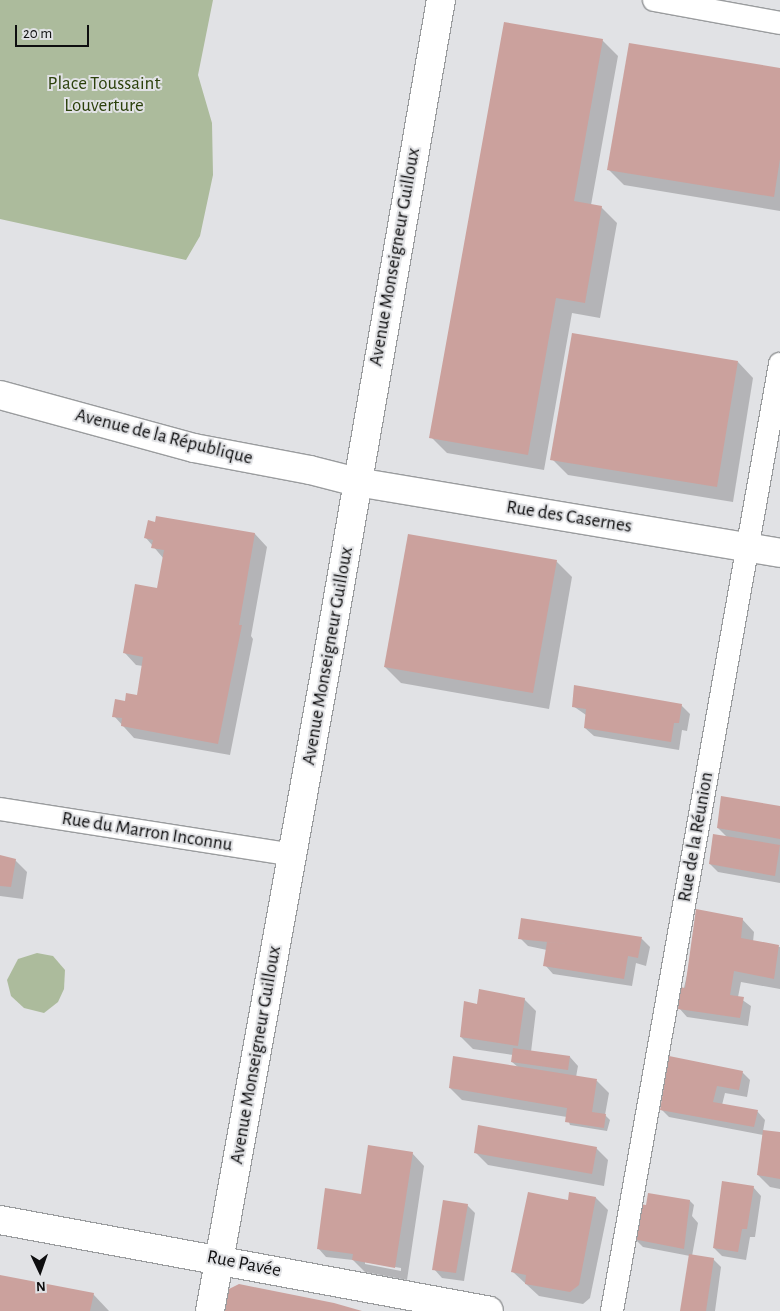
<!DOCTYPE html>
<meta charset="utf-8">
<style>
body{margin:0}
#map{position:relative;width:780px;height:1311px;overflow:hidden;background:#e1e2e5;font-family:"Alegreya Sans",sans-serif}
div>[style]{position:absolute}
.green>*{inset:0;background:#acbb9c}
.shadow>*{inset:0;background:#0003}
.building>*{inset:0;background:#cba19d}
.roads{filter:drop-shadow(1px 0 #9a9c9e) drop-shadow(-1px 0 #9a9c9e) drop-shadow(0 1px #9a9c9e) drop-shadow(0 -1px #9a9c9e)}
.street>*{height:22px;margin:-11px;padding:0 11px;transform-origin:11px;border-radius:11px;background:#fff}
.secondary>*{height:28px;margin:-14px;padding:0 14px;transform-origin:14px;border-radius:14px;background:#fff}
span{translate:-50% -50%;white-space:nowrap;text-align:center;line-height:1.15;-webkit-text-stroke:4px #e1e2e5;paint-order:stroke}
.park-label{font-size:19px;color:#2c410c}
.street-label{font-size:19px;color:#0e0e0f}
.north{position:absolute;left:15px;top:1246px;width:50px;height:50px;-webkit-text-stroke:4px #e1e2e5;paint-order:stroke;rotate:177deg;font-size:14px;font-weight:700;line-height:20px;text-align:center;color:#0e0e0f}
.north::after{content:'';display:block;margin:auto;width:18px;height:22px;background:#0e0e0f;clip-path:polygon(50% 0,100% 100%,50% 72%,0 100%)}
.scale{position:absolute;left:15px;top:25px;width:74px;height:22px;box-sizing:border-box;border:2px solid #0e0e0f;border-top:0;padding-left:6px;font-size:15px;line-height:18px;white-space:nowrap;color:#0e0e0f;-webkit-text-stroke:4px #e1e2e5;paint-order:stroke}
</style>
<div id="map">
<div class="green">
<i style="clip-path:polygon(0 0,213px 0,198px 75px,212px 123px,213px 175px,200px 236px,186px 260px,0 219px)"></i>
<i style="clip-path:polygon(37px 953px,53px 956px,65px 970px,64px 989px,58px 1002px,44px 1013px,24px 1008px,11px 996px,7px 980px,18px 959px)"></i>
</div>
<div class="shadow">
<i style="clip-path:polygon(602px 40px,618px 56px,591px 205px,601px 207px,617px 223px,600px 318px,572px 313px,544px 470px,447px 453px,431px 437px)"></i>
<i style="clip-path:polygon(780px 70px,780px 211px,624px 185px,608px 169px)"></i>
<i style="clip-path:polygon(738px 362px,753px 378px,733px 502px,568px 475px,552px 459px)"></i>
<i style="clip-path:polygon(255px 534px,267px 547px,251px 636px,253px 639px,230px 755px,134px 738px,114px 716px,126px 702px,138px 696px,143px 666px,136px 665px,124px 652px,158px 589px,164px 559px,146px 538px)"></i>
<i style="clip-path:polygon(556px 561px,572px 577px,549px 709px,401px 683px,385px 667px)"></i>
<i style="clip-path:polygon(681px 705px,690px 714px,687px 731px,682px 730px,679px 750px,594px 736px,585px 728px,586px 715px,573px 706px)"></i>
<i style="clip-path:polygon(780px 807px,780px 883px,718px 872px,710px 864px,728px 838px,718px 828px)"></i>
<i style="clip-path:polygon(0 857px,15px 860px,27px 872px,23px 899px,0 896px)"></i>
<i style="clip-path:polygon(742px 919px,754px 932px,753px 942px,780px 947px,780px 989px,741px 982px,738px 997px,751px 1006px,748px 1026px,687px 1017px,679px 1008px,690px 963px)"></i>
<i style="clip-path:polygon(520px 938px,642px 939px,650px 947px,646px 966px,636px 963px,632px 986px,553px 974px,545px 965px,547px 950px,528px 946px)"></i>
<i style="clip-path:polygon(524px 999px,536px 1011px,531px 1052px,570px 1057px,578px 1066px,576px 1077px,597px 1081px,609px 1093px,605px 1115px,610px 1120px,607px 1131px,570px 1125px,567px 1117px,462px 1100px,450px 1088px,519px 1068px,512px 1062px,513px 1055px,473px 1049px,461px 1037px,478px 1005px)"></i>
<i style="clip-path:polygon(742px 1072px,750px 1080px,747px 1097px,725px 1093px,722px 1105px,757px 1111px,765px 1120px,763px 1131px,780px 1133px,780px 1189px,770px 1187px,758px 1175px,763px 1135px,669px 1117px,661px 1109px)"></i>
<i style="clip-path:polygon(596px 1148px,608px 1160px,604px 1186px,488px 1165px,475px 1152px)"></i>
<i style="clip-path:polygon(evenodd,412px 1153px,424px 1166px,407px 1280px,365px 1272px,353px 1260px,326px 1257px,318px 1248px,360px 1195px,412px 1153px,365px 1262px,401px 1268px,401px 1271px,365px 1264px,365px 1262px)"></i>
<i style="clip-path:polygon(753px 1187px,761px 1196px,755px 1237px,750px 1237px,746px 1260px,722px 1256px,714px 1248px)"></i>
<i style="clip-path:polygon(596px 1198px,608px 1210px,590px 1298px,583px 1304px,539px 1296px,513px 1272px,569px 1201px)"></i>
<i style="clip-path:polygon(690px 1201px,694px 1205px,692px 1216px,698px 1223px,692px 1256px,713px 1259px,721px 1267px,715px 1311px,682px 1311px,690px 1256px,643px 1247px,634px 1238px,647px 1206px)"></i>
<i style="clip-path:polygon(467px 1205px,475px 1213px,464px 1281px,442px 1278px,434px 1269px)"></i>
<i style="clip-path:polygon(0 1276px,93px 1294px,109px 1311px,0 1311px)"></i>
</div>
<div class="building">
<i style="clip-path:polygon(504px 22px,603px 39px,574px 201px,602px 206px,585px 303px,556px 298px,528px 455px,429px 438px)"></i>
<i style="clip-path:polygon(629px 43px,780px 68px,780px 159px,774px 197px,607px 170px)"></i>
<i style="clip-path:polygon(572px 333px,738px 361px,717px 487px,550px 460px)"></i>
<i style="clip-path:polygon(156px 516px,255px 533px,239px 625px,242px 625px,218px 744px,121px 726px,122px 718px,112px 717px,115px 699px,125px 701px,126px 693px,137px 695px,143px 657px,123px 653px,135px 584px,157px 588px,164px 550px,151px 548px,153px 540px,144px 538px,148px 520px,155px 522px)"></i>
<i style="clip-path:polygon(408px 534px,557px 560px,533px 693px,384px 667px)"></i>
<i style="clip-path:polygon(574px 685px,682px 704px,679px 723px,674px 723px,671px 742px,584px 728px,586px 709px,572px 707px)"></i>
<i style="clip-path:polygon(721px 796px,780px 806px,780px 839px,717px 828px)"></i>
<i style="clip-path:polygon(713px 834px,780px 845px,775px 876px,709px 864px)"></i>
<i style="clip-path:polygon(0 855px,16px 859px,11px 887px,0 886px)"></i>
<i style="clip-path:polygon(696px 909px,743px 918px,741px 938px,779px 945px,774px 979px,734px 971px,730px 995px,744px 997px,740px 1018px,678px 1009px,680px 987px,685px 988px)"></i>
<i style="clip-path:polygon(521px 918px,642px 937px,638px 958px,628px 956px,624px 979px,543px 966px,547px 942px,578px 945px,518px 939px)"></i>
<i style="clip-path:polygon(479px 989px,525px 998px,518px 1046px,460px 1037px,464px 1001px,477px 1004px)"></i>
<i style="clip-path:polygon(513px 1048px,570px 1056px,568px 1070px,511px 1062px)"></i>
<i style="clip-path:polygon(453px 1056px,597px 1079px,592px 1112px,606px 1114px,604px 1128px,565px 1122px,567px 1108px,449px 1088px)"></i>
<i style="clip-path:polygon(669px 1056px,743px 1071px,739px 1090px,717px 1086px,713px 1102px,758px 1110px,754px 1127px,660px 1110px)"></i>
<i style="clip-path:polygon(478px 1125px,597px 1147px,592px 1174px,474px 1153px)"></i>
<i style="clip-path:polygon(763px 1130px,780px 1132px,780px 1179px,757px 1175px)"></i>
<i style="clip-path:polygon(368px 1145px,413px 1152px,395px 1268px,352px 1260px,353px 1254px,317px 1249px,325px 1188px,361px 1194px)"></i>
<i style="clip-path:polygon(722px 1181px,754px 1186px,747px 1229px,742px 1229px,738px 1252px,713px 1248px)"></i>
<i style="clip-path:polygon(528px 1192px,568px 1200px,569px 1192px,596px 1197px,579px 1285px,570px 1292px,525px 1284px,526px 1275px,511px 1272px)"></i>
<i style="clip-path:polygon(648px 1193px,690px 1200px,684px 1249px,633px 1239px,639px 1204px,646px 1205px)"></i>
<i style="clip-path:polygon(443px 1200px,468px 1204px,456px 1273px,432px 1270px)"></i>
<i style="clip-path:polygon(689px 1254px,714px 1258px,706px 1311px,680px 1311px)"></i>
<i style="clip-path:polygon(0 1275px,94px 1293px,90px 1311px,0 1311px)"></i>
<i style="clip-path:polygon(239px 1284px,334px 1303px,362px 1311px,222px 1311px,225px 1291px)"></i>
</div>
<div class="roads">
<div class="street">
<i style="left:654px;top:0;width:128px;rotate:10.3deg"></i>
<i style="left:0;top:809px;width:297px;rotate:8.9deg"></i>
<i style="left:612px;top:1311px;width:962px;rotate:-79.94deg"></i>
</div>
<div class="secondary">
<i style="left:0;top:395px;width:201px;rotate:15.3deg"></i>
<i style="left:194px;top:448px;width:118px;rotate:10.7deg"></i>
<i style="left:310px;top:470px;width:49px;rotate:14.3deg"></i>
<i style="left:357px;top:482px;width:429px;rotate:9.5deg"></i>
<i style="left:0;top:1220px;width:497px;rotate:10.5deg"></i>
<i style="left:210px;top:1311px;width:654px;rotate:-79.79deg"></i>
<i style="left:326px;top:667px;width:677px;rotate:-80.22deg"></i>
</div>
</div>
<div class="park-label">
<span style="left:104px;top:95px">Place Toussaint<br>Louverture</span>
</div>
<div class="street-label">
<span style="left:395px;top:257px;rotate:-80deg">Avenue Monseigneur Guilloux</span>
<span style="left:164px;top:437px;rotate:14deg">Avenue de la République</span>
<span style="left:569px;top:517px;rotate:9deg">Rue des Casernes</span>
<span style="left:328px;top:656px;rotate:-80deg">Avenue Monseigneur Guilloux</span>
<span style="left:147px;top:832px;rotate:9deg">Rue du Marron Inconnu</span>
<span style="left:696px;top:837px;rotate:-80deg">Rue de la Réunion</span>
<span style="left:256px;top:1055px;rotate:-80deg">Avenue Monseigneur Guilloux</span>
<span style="left:244px;top:1264px;rotate:11deg">Rue Pavée</span>
</div>
<div class="north">N</div>
<div class="scale">20 m</div>
</div>
